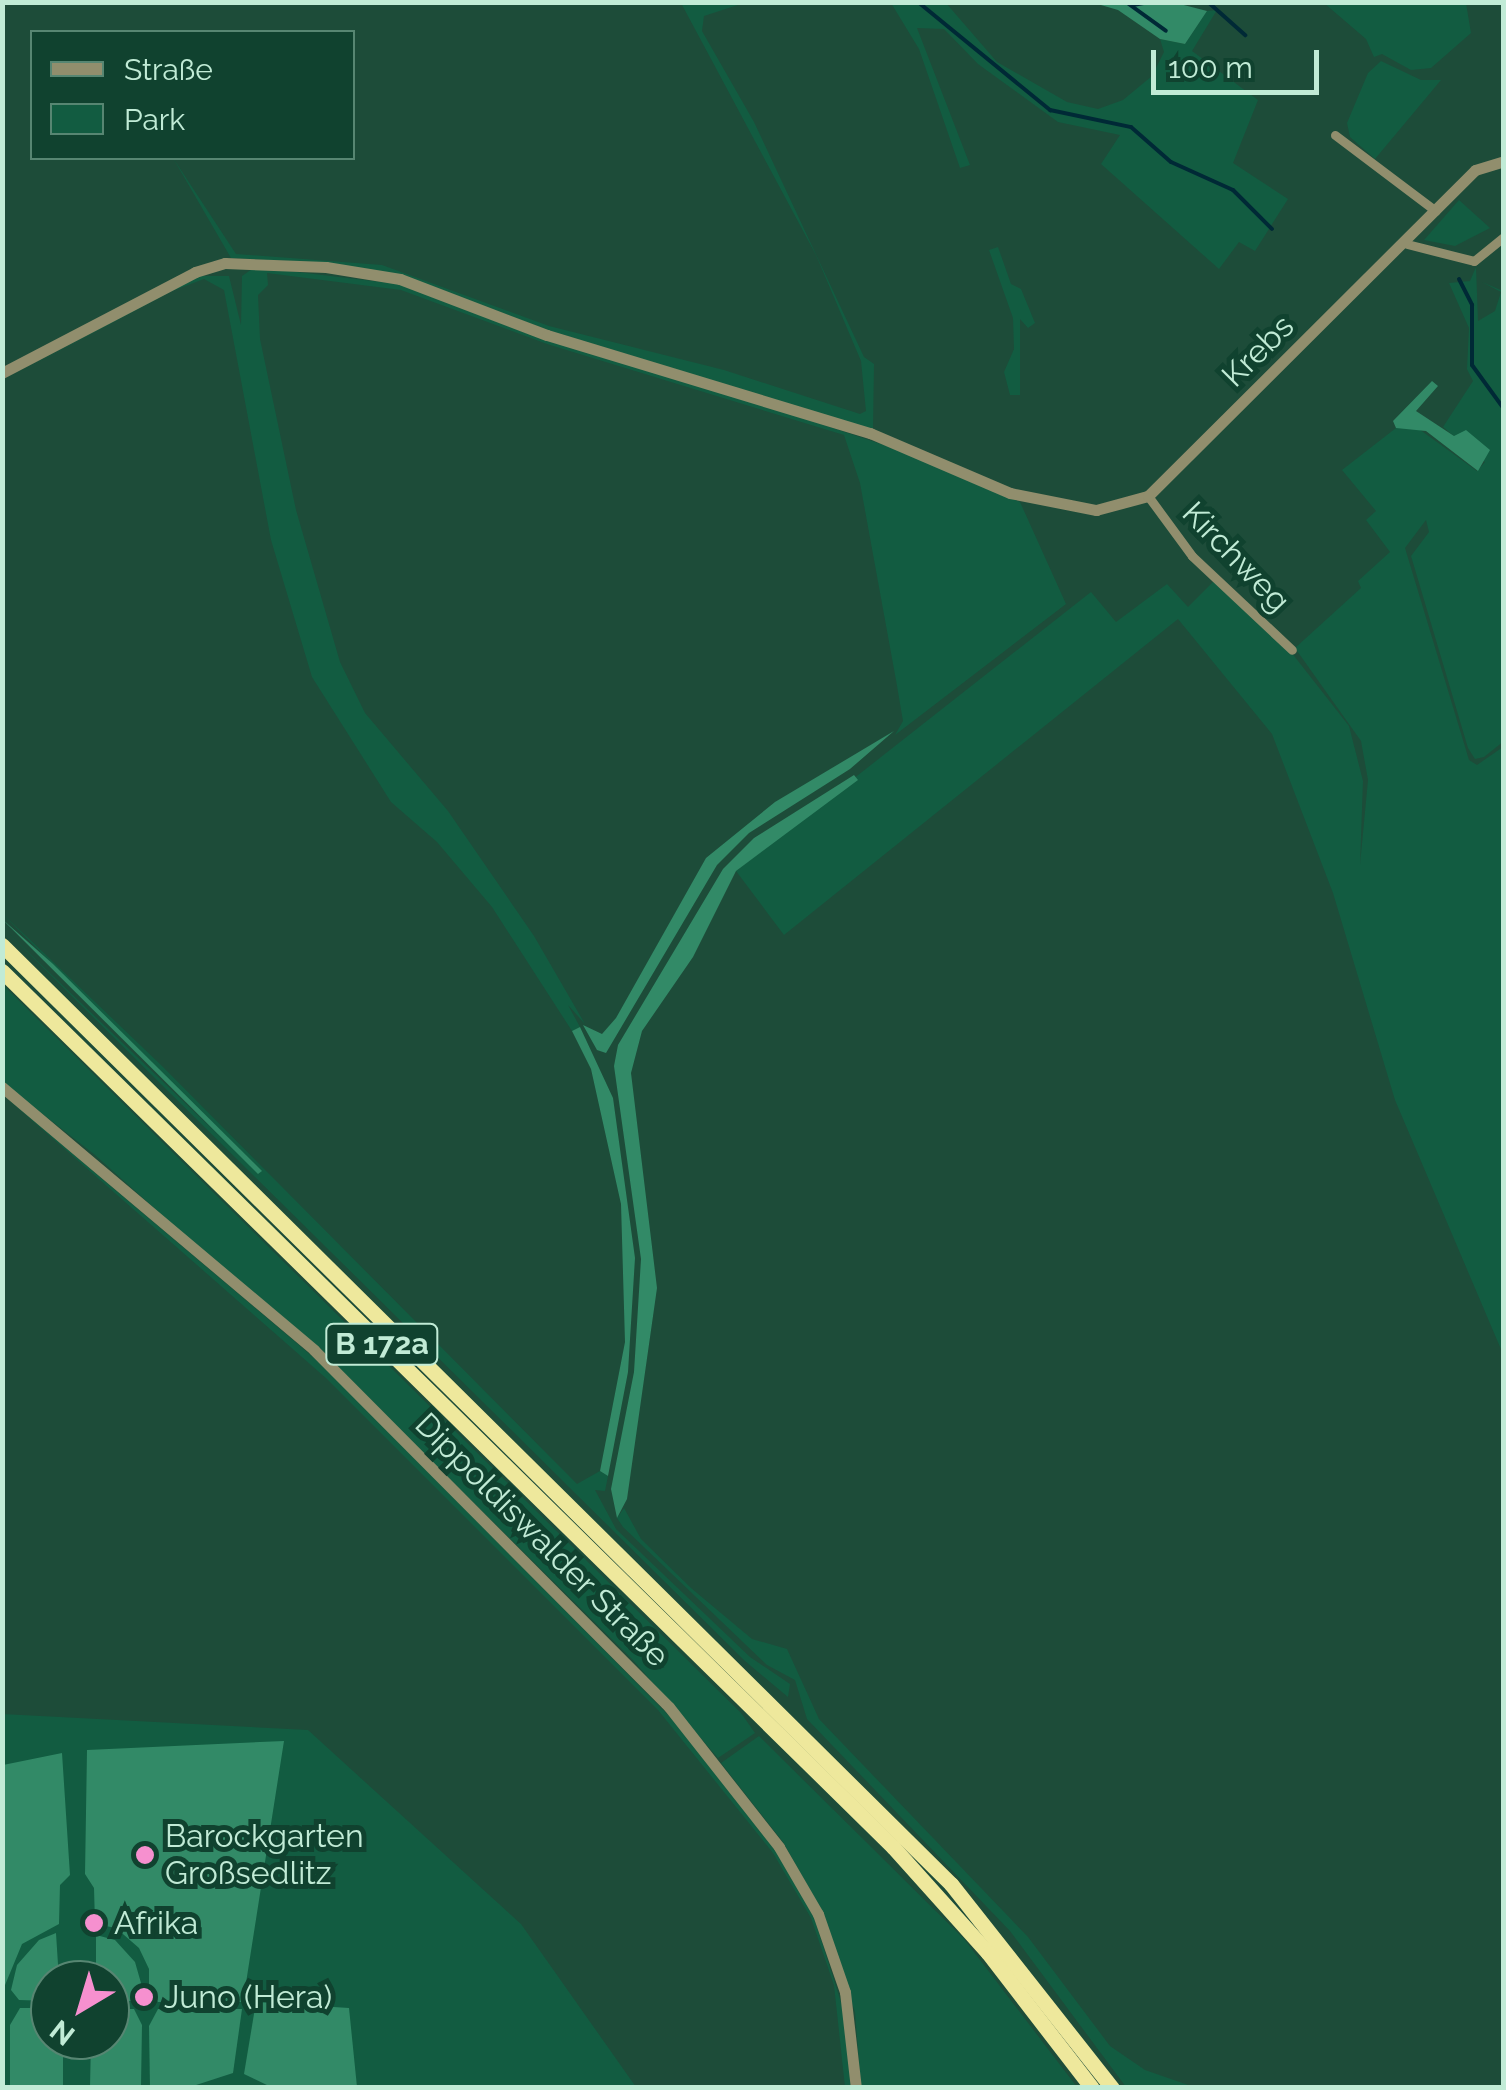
<!DOCTYPE html>
<meta charset="utf-8">
<style>
body{margin:0}
#map{position:relative;width:1506px;height:2090px;overflow:hidden;background:#1d4c39;font-family:Raleway,sans-serif}
div>[style]{position:absolute}
.green>*{inset:0;background:#125c41}
.forest>*{inset:0;background:#328a67}
.stream>*{height:4px;margin:-2px;padding:0 2px;transform-origin:2px;border-radius:2px;background:#002936}
.minor>*{height:9px;margin:-4.5px;padding:0 4.5px;transform-origin:4.5px;border-radius:4.5px;background:#918e6d}
.tertiary>*{height:11px;margin:-5.5px;padding:0 5.5px;transform-origin:5.5px;border-radius:5.5px;background:#918e6d}
.trunk>*{height:15px;margin:-7.5px;padding:0 7.5px;transform-origin:7.5px;border-radius:7.5px;background:#eee89c}
.dots>*{width:28px;height:28px;translate:-50% -50%;box-sizing:border-box;border:5px solid #10422f;border-radius:50%}
span{translate:-50% -50%;white-space:nowrap;text-align:center;line-height:1.15;-webkit-text-stroke:10px #10422f;paint-order:stroke}
.shield-label span{padding:2px 8px;background:#10422f;border:2px solid;border-radius:8px;-webkit-text-stroke-width:0}
.shield-label{font-size:30px;color:#c1ebd6;font-weight:700}
.street-label{font-size:32px;color:#c1ebd6}
.poi-label{font-size:32px;color:#c1ebd6}
.left{translate:0 -50%;text-align:left}
.frame{position:absolute;inset:0;border:5px solid #c1ebd6;pointer-events:none}
.legend{position:absolute;left:30px;top:30px;width:325px;height:130px;box-sizing:border-box;background:#10422f;border:2px solid #578672;margin:0;padding:12px 18px;list-style:none;font-size:30px;color:#c1ebd6}
.legend li{display:flex;align-items:center;gap:20px;height:50px}
.legend b{width:50px;border:2px solid #578672}
.north{position:absolute;left:30px;top:1960px;width:100px;height:100px;box-sizing:border-box;background:#10422f;border:2px solid #578672;border-radius:50%;rotate:218deg;font-size:28px;font-weight:700;line-height:40px;text-align:center;color:#c1ebd6}
.north::after{content:'';display:block;margin:auto;width:35px;height:45px;background:#f690cf;clip-path:polygon(50% 0,100% 100%,50% 72%,0 100%)}
.scale{position:absolute;left:1151px;top:50px;width:168px;height:45px;box-sizing:border-box;border:5px solid #c1ebd6;border-top:0;padding-left:12px;font-size:30px;line-height:35px;white-space:nowrap;color:#c1ebd6;-webkit-text-stroke:8px #10422f;paint-order:stroke}
</style>
<div id="map">
<div class="green">
<i style="clip-path:polygon(681px 3px,744px 3px,704px 16px,702px 31px,754px 122px,864px 357px,874px 364px,873px 430px,551px 331px,402px 276px,328px 263px,231px 258px,173px 158px,236px 254px,382px 265px,549px 326px,724px 370px,860px 414px,866px 411px,861px 361px,816px 255px)"></i>
<i style="clip-path:polygon(891px 3px,946px 3px,997px 62px,1067px 102px,1098px 109px,1123px 100px,1152px 76px,1164px 52px,1160px 39px,1185px 44px,1207px 11px,1217px 10px,1192px 51px,1258px 100px,1233px 163px,1288px 199px,1255px 251px,1239px 242px,1219px 269px,1101px 164px,1120px 135px,1058px 122px,978px 64px,944px 29px,917px 28px,970px 165px,960px 168px,919px 49px)"></i>
<i style="clip-path:polygon(1324px 3px,1466px 3px,1471px 33px,1431px 68px,1411px 70px,1382px 54px,1374px 57px,1366px 39px)"></i>
<i style="clip-path:polygon(1381px 61px,1421px 80px,1441px 80px,1375px 159px,1350px 137px,1347px 123px,1368px 73px)"></i>
<i style="clip-path:polygon(1459px 200px,1490px 228px,1455px 246px,1424px 240px)"></i>
<i style="clip-path:polygon(998px 247px,1011px 284px,1021px 289px,1035px 323px,1028px 328px,1020px 319px,1020px 395px,1010px 395px,1004px 372px,1014px 349px,1013px 318px,989px 250px)"></i>
<i style="clip-path:polygon(255px 267px,398px 284px,908px 453px,1020px 502px,1066px 604px,895px 735px,903px 721px,896px 680px,860px 483px,844px 435px,547px 344px,401px 290px,267px 273px,268px 285px,258px 295px,260px 339px,296px 510px,340px 662px,365px 713px,448px 811px,534px 936px,585px 1024px,568px 1005px,580px 1027px,572px 1031px,492px 907px,437px 842px,391px 802px,312px 677px,271px 540px,224px 290px,204px 279px,172px 291px,3px 381px,198px 276px,229px 276px,241px 325px,242px 276px)"></i>
<i style="clip-path:polygon(1476px 267px,1478px 321px,1495px 311px,1501px 292px,1482px 282px,1503px 291px,1504px 741px,1484px 757px,1475px 759px,1468px 748px,1411px 556px,1429px 532px,1426px 520px,1405px 548px,1469px 760px,1477px 765px,1503px 747px,1503px 1354px,1395px 1100px,1333px 893px,1272px 734px,1178px 619px,784px 935px,736px 871px,1091px 592px,1116px 622px,1167px 584px,1188px 607px,1215px 580px,1291px 652px,1349px 726px,1363px 781px,1360px 865px,1368px 780px,1361px 741px,1295px 648px,1361px 588px,1358px 581px,1390px 552px,1366px 520px,1376px 511px,1342px 470px,1396px 428px,1412px 424px,1477px 471px,1485px 462px,1443px 427px,1473px 381px,1467px 369px,1469px 328px,1449px 283px,1470px 281px)"></i>
<i style="clip-path:polygon(3px 914px,162px 1066px,577px 1484px,600px 1471px,608px 1476px,605px 1491px,595px 1490px,616px 1529px,750px 1657px,790px 1684px,788px 1697px,745px 1661px,3px 928px,259px 1174px)"></i>
<i style="clip-path:polygon(2px 984px,741px 1713px,755px 1733px,718px 1758px,633px 1660px,385px 1415px,95px 1155px,3px 1083px)"></i>
<i style="clip-path:polygon(2px 1094px,306px 1351px,332px 1374px,680px 1727px,776px 1850px,814px 1917px,845px 2015px,851px 2087px,845px 2087px,834px 1985px,811px 1918px,773px 1853px,658px 1710px,327px 1379px)"></i>
<i style="clip-path:polygon(624px 1508px,641px 1539px,691px 1588px,752px 1639px,787px 1649px,819px 1719px,1028px 1937px,1110px 2046px,1145px 2070px,1194px 2087px,1126px 2087px,1010px 1931px,807px 1719px,795px 1680px,767px 1665px,623px 1527px,617px 1518px)"></i>
<i style="clip-path:polygon(evenodd,2px 1714px,308px 1730px,521px 1924px,636px 2087px,3px 2087px,2px 1714px,50px 1980px,110px 1980px,110px 2040px,50px 2040px,50px 1980px)"></i>
<i style="clip-path:polygon(759px 1736px,964px 1939px,1077px 2087px,861px 2087px,855px 2012px,822px 1911px,783px 1842px,721px 1763px)"></i>
</div>
<div class="forest">
<i style="clip-path:polygon(1094px 3px,1176px 3px,1207px 11px,1185px 44px,1160px 39px,1118px 10px)"></i>
<i style="clip-path:polygon(1432px 381px,1438px 386px,1416px 411px,1454px 436px,1466px 430px,1490px 450px,1478px 471px,1426px 431px,1396px 428px,1393px 421px)"></i>
<i style="clip-path:polygon(894px 731px,850px 769px,749px 833px,717px 865px,606px 1053px,597px 1050px,583px 1025px,602px 1034px,616px 1018px,706px 858px,775px 802px)"></i>
<i style="clip-path:polygon(854px 775px,858px 780px,736px 871px,693px 957px,642px 1031px,631px 1073px,657px 1288px,627px 1499px,617px 1518px,611px 1489px,634px 1372px,641px 1259px,614px 1066px,618px 1045px,723px 869px,754px 838px)"></i>
<i style="clip-path:polygon(2px 919px,53px 964px,262px 1171px,258px 1174px)"></i>
<i style="clip-path:polygon(580px 1027px,613px 1098px,635px 1258px,628px 1372px,608px 1476px,600px 1471px,625px 1342px,621px 1204px,591px 1069px,572px 1031px)"></i>
<i style="clip-path:polygon(284px 1741px,243px 2002px,158px 2002px,149px 1992px,149px 1969px,139px 1948px,116px 1928px,95px 1924px,94px 1888px,85px 1874px,87px 1750px)"></i>
<i style="clip-path:polygon(62px 1753px,70px 1875px,60px 1885px,59px 1924px,22px 1944px,3px 1990px,3px 1765px)"></i>
<i style="clip-path:polygon(56px 1933px,59px 1980px,50px 1980px,50px 2001px,19px 2000px,11px 1990px,17px 1965px,39px 1940px)"></i>
<i style="clip-path:polygon(96px 1935px,115px 1940px,135px 1962px,141px 1983px,135px 2001px,110px 2001px,110px 1980px,96px 1980px)"></i>
<i style="clip-path:polygon(256px 2002px,349px 2008px,357px 2087px,271px 2087px,244px 2074px)"></i>
<i style="clip-path:polygon(20px 2008px,50px 2008px,50px 2040px,63px 2040px,63px 2087px,10px 2087px,10px 2025px)"></i>
<i style="clip-path:polygon(110px 2009px,134px 2009px,142px 2025px,141px 2087px,90px 2087px,91px 2040px,110px 2040px)"></i>
<i style="clip-path:polygon(158px 2009px,242px 2009px,233px 2073px,190px 2087px,150px 2087px,149px 2026px)"></i>
</div>
<div class="stream">
<i style="left:918px;top:2px;width:171px;rotate:39.3deg"></i>
<i style="left:1050px;top:110px;width:83px;rotate:11.9deg"></i>
<i style="left:1131px;top:127px;width:53px;rotate:41.2deg"></i>
<i style="left:1171px;top:162px;width:68px;rotate:24.3deg"></i>
<i style="left:1233px;top:190px;width:55px;rotate:45deg"></i>
<i style="left:994px;top:2px;width:48px"></i>
<i style="left:1126px;top:2px;width:49px;rotate:35.9deg"></i>
<i style="left:1208px;top:2px;width:50px;rotate:41.7deg"></i>
<i style="left:1133px;top:5px;width:16px;rotate:-11deg"></i>
<i style="left:1459px;top:279px;width:29px;rotate:63deg"></i>
<i style="left:1472px;top:305px;width:60px;rotate:90deg"></i>
<i style="left:1472px;top:365px;width:54px;rotate:54deg"></i>
</div>
<div class="minor">
<i style="left:1335px;top:135px;width:126px;rotate:37deg"></i>
<i style="left:1407px;top:244px;width:69px;rotate:14.2deg"></i>
<i style="left:1474px;top:261px;width:38px;rotate:-39deg"></i>
<i style="left:1148px;top:496px;width:74px;rotate:53.7deg"></i>
<i style="left:1192px;top:556px;width:137px;rotate:43.2deg"></i>
</div>
<div class="tertiary">
<i style="left:2px;top:373px;width:218px;rotate:-27.6deg"></i>
<i style="left:195px;top:272px;width:31px;rotate:-17deg"></i>
<i style="left:225px;top:263px;width:101px;rotate:2.3deg"></i>
<i style="left:326px;top:267px;width:75px;rotate:9.2deg"></i>
<i style="left:400px;top:279px;width:157px;rotate:20.9deg"></i>
<i style="left:547px;top:335px;width:338px;rotate:16.9deg"></i>
<i style="left:870px;top:433px;width:152px;rotate:23.2deg"></i>
<i style="left:1010px;top:493px;width:88px;rotate:11.2deg"></i>
<i style="left:1096px;top:510px;width:54px;rotate:-15.1deg"></i>
<i style="left:1148px;top:496px;width:462px;rotate:-44.9deg"></i>
<i style="left:1475px;top:170px;width:30px;rotate:-17deg"></i>
<i style="left:2px;top:1087px;width:408px;rotate:40.1deg"></i>
<i style="left:314px;top:1350px;width:503px;rotate:45.16deg"></i>
<i style="left:669px;top:1707px;width:178px;rotate:51.8deg"></i>
<i style="left:779px;top:1847px;width:78px;rotate:59.8deg"></i>
<i style="left:818px;top:1914px;width:83px;rotate:70.9deg"></i>
<i style="left:845px;top:1992px;width:97px;rotate:83.5deg"></i>
</div>
<div class="trunk">
<i style="left:2px;top:945px;width:1335px;rotate:44.7deg"></i>
<i style="left:951px;top:1884px;width:260px;rotate:51.7deg"></i>
<i style="left:2px;top:971px;width:1250px;rotate:44.51deg"></i>
<i style="left:893px;top:1847px;width:142px;rotate:48.1deg"></i>
<i style="left:988px;top:1953px;width:170px;rotate:52.4deg"></i>
</div>
<div class="dots">
<i style="left:145px;top:1855px;background:#f690cf"></i>
<i style="left:94px;top:1923px;background:#f690cf"></i>
<i style="left:144px;top:1997px;background:#f690cf"></i>
</div>
<div class="shield-label">
<span style="left:382px;top:1344px">B 172a</span>
</div>
<div class="street-label">
<span style="left:1258px;top:351px;rotate:-45deg">Krebs</span>
<span style="left:1236px;top:557px;rotate:46deg">Kirchweg</span>
<span style="left:542px;top:1540px;rotate:45deg">Dippoldiswalder Straße</span>
</div>
<div class="poi-label">
<span class="left" style="left:165px;top:1855px">Barockgarten<br>Großsedlitz</span>
<span class="left" style="left:114px;top:1923px">Afrika</span>
<span class="left" style="left:164px;top:1997px">Juno (Hera)</span>
</div>
<div class="frame"></div>
<ul class="legend">
<li><b style="height:12px;background:#918e6d"></b>Straße</li>
<li><b style="height:28px;background:#125c41"></b>Park</li>
</ul>
<div class="north">N</div>
<div class="scale">100 m</div>
</div>
